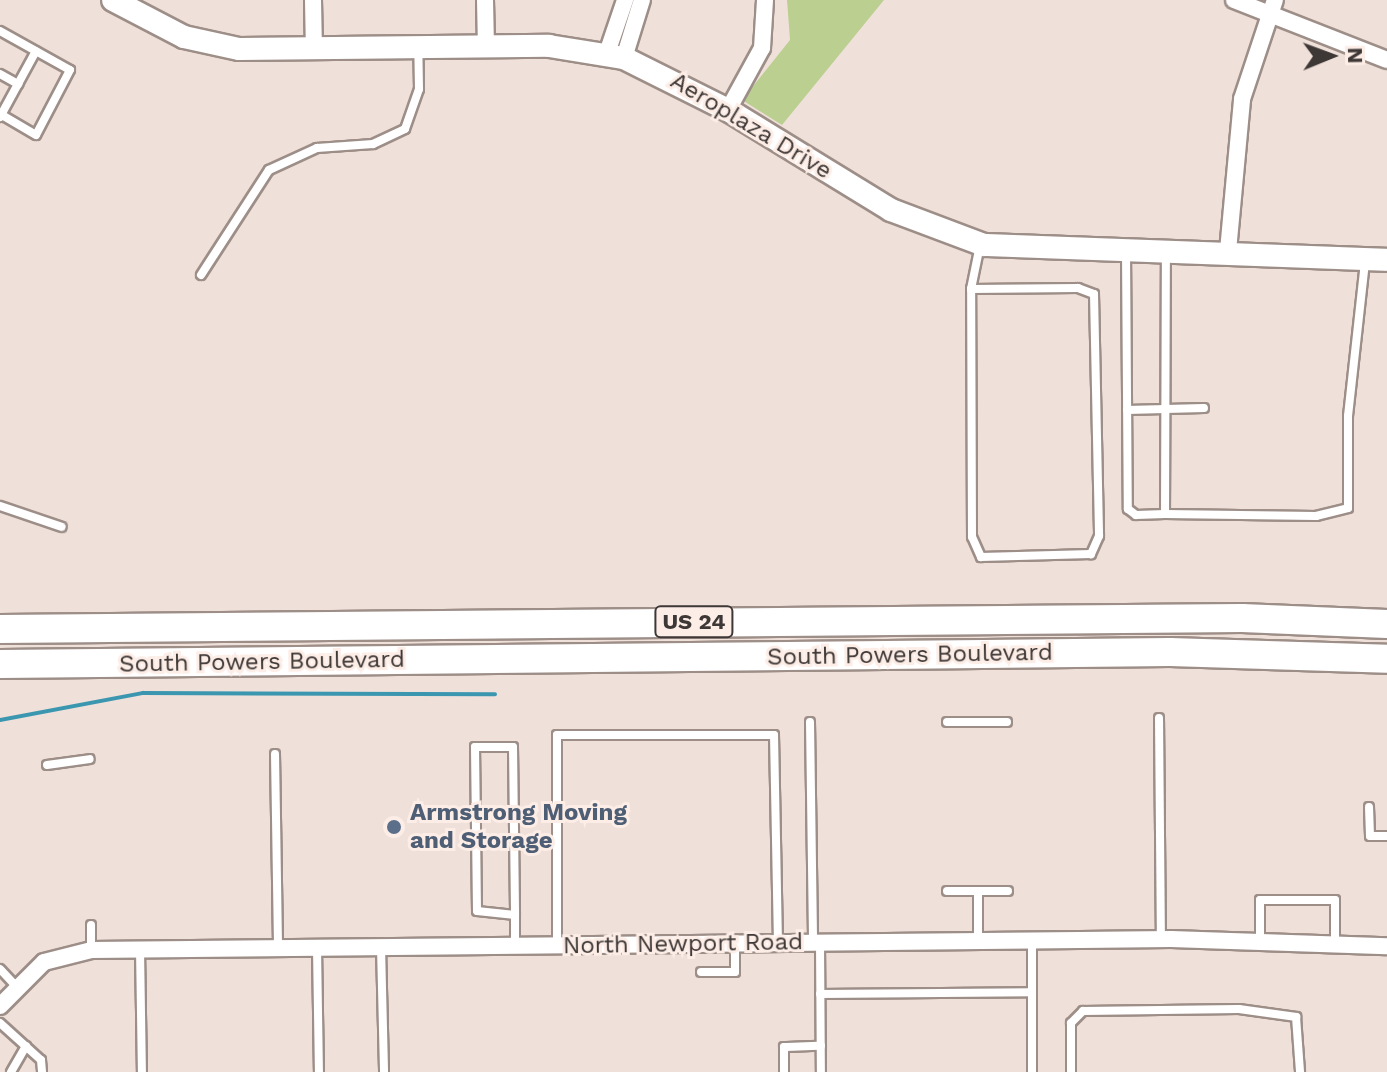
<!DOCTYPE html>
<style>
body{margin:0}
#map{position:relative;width:1387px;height:1072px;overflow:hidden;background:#f0e0da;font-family:"Work Sans",sans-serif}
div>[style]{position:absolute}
.green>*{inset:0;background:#bacf90}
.stream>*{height:4px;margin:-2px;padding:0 2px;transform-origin:2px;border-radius:2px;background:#3b96af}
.roads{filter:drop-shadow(2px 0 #9d8e88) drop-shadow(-2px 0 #9d8e88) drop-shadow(0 2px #9d8e88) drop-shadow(0 -2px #9d8e88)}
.lane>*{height:8px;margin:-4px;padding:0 4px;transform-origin:4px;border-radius:4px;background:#fff}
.street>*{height:16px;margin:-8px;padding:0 8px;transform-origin:8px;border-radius:8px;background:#fff}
.secondary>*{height:22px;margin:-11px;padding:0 11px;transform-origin:11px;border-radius:11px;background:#fff}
.highway>*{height:28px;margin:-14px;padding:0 14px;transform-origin:14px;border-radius:14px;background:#fff}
.dots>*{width:22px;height:22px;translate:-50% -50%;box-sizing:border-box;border:4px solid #fdede7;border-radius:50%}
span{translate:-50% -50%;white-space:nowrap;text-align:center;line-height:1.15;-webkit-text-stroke:6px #fdede7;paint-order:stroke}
.shield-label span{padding:2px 6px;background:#fdede7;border:2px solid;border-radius:6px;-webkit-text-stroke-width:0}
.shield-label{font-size:22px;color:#3d3735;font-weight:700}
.street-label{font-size:24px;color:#3d3735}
.service-label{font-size:24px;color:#4e5e75;font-weight:700}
.left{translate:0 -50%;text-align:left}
.north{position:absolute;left:1291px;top:16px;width:80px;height:80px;-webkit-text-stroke:6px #fdede7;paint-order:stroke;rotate:89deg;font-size:22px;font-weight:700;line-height:32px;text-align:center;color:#3d3735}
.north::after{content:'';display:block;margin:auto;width:28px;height:36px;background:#3d3735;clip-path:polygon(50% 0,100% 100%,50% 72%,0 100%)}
</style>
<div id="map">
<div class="green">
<i style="clip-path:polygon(787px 0,884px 0,782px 125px,742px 100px,790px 40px)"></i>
</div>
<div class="stream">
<i style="left:0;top:720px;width:146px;rotate:-10.7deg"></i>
<i style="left:143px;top:693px;width:352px;rotate:0.2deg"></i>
</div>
<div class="roads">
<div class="lane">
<i style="left:0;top:31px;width:80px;rotate:29.1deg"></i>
<i style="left:70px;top:70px;width:73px;rotate:117.6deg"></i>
<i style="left:36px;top:135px;width:42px;rotate:-149.7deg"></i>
<i style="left:0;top:74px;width:21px;rotate:29deg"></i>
<i style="left:0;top:117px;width:75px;rotate:-61.4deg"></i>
<i style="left:1126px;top:251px;width:258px;rotate:89.6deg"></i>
<i style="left:1128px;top:509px;width:10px;rotate:37deg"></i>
<i style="left:1136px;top:515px;width:29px;rotate:-2deg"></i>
<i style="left:1165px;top:514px;width:260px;rotate:-89.8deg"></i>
<i style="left:201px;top:275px;width:125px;rotate:-57.1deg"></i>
<i style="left:269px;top:170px;width:53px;rotate:-24.6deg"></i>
<i style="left:317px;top:148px;width:56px;rotate:-4.1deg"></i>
<i style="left:373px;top:144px;width:35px;rotate:-25deg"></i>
<i style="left:405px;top:129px;width:42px;rotate:-70.7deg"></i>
<i style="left:419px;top:89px;width:39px;rotate:-91deg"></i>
<i style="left:971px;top:289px;width:107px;rotate:-0.5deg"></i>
<i style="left:1078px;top:288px;width:17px;rotate:21deg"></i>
<i style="left:1094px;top:294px;width:242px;rotate:88.8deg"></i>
<i style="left:1099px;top:536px;width:20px;rotate:114deg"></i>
<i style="left:1091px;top:554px;width:110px;rotate:178.4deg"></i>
<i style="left:981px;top:557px;width:22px;rotate:-114deg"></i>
<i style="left:972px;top:537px;width:248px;rotate:-90.2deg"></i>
<i style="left:971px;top:289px;width:45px;rotate:-78.4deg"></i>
<i style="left:1127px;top:410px;width:77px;rotate:-1.5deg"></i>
<i style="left:0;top:506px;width:65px;rotate:18.7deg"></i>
<i style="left:1165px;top:514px;width:151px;rotate:0.8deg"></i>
<i style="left:1316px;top:516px;width:33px;rotate:-14deg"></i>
<i style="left:1348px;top:508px;width:92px;rotate:-90deg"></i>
<i style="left:1348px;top:416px;width:155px;rotate:-83.7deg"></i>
<i style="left:1159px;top:718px;width:221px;rotate:89.5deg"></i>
<i style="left:810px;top:722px;width:221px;rotate:89.2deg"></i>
<i style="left:947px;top:722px;width:60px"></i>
<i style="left:275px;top:754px;width:194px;rotate:89.1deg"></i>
<i style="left:47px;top:765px;width:43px;rotate:-7.9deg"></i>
<i style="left:1369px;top:807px;width:29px;rotate:88deg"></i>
<i style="left:1370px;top:836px;width:17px"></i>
<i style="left:947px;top:891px;width:61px"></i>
<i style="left:978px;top:891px;width:50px;rotate:90deg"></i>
<i style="left:515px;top:915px;width:38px;rotate:-174deg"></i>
<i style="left:477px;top:911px;width:164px;rotate:-90.7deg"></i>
<i style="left:475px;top:747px;width:38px"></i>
<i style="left:513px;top:747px;width:168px;rotate:89.3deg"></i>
<i style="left:515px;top:915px;width:30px;rotate:90deg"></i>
<i style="left:91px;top:925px;width:25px;rotate:90deg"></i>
<i style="left:1032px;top:941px;width:131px;rotate:90deg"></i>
<i style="left:1260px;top:941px;width:41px;rotate:-90deg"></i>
<i style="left:1260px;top:900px;width:75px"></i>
<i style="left:1335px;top:900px;width:43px;rotate:90deg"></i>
<i style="left:820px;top:943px;width:129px;rotate:89.6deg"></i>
<i style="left:557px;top:945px;width:210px;rotate:-90deg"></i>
<i style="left:557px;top:735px;width:217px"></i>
<i style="left:774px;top:735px;width:208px;rotate:88.9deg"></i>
<i style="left:381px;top:947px;width:125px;rotate:88.6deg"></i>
<i style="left:317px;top:948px;width:124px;rotate:89.1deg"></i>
<i style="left:140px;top:949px;width:123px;rotate:89.1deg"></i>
<i style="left:0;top:969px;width:23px;rotate:47deg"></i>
<i style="left:701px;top:972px;width:34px"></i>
<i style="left:735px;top:972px;width:28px;rotate:-90deg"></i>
<i style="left:820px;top:994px;width:212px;rotate:-0.5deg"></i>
<i style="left:0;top:1023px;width:55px;rotate:42.1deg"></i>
<i style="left:41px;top:1060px;width:12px;rotate:85deg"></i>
<i style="left:11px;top:1072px;width:30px;rotate:-60deg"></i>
<i style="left:784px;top:1072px;width:25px;rotate:-90deg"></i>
<i style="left:784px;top:1047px;width:37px;rotate:-2deg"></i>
<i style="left:1071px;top:1072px;width:49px;rotate:-90deg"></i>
<i style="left:1071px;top:1023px;width:17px;rotate:-45deg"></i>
<i style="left:1083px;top:1011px;width:156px;rotate:-0.7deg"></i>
<i style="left:1239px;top:1009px;width:58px;rotate:8deg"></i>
<i style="left:1296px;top:1017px;width:55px;rotate:85.8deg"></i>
</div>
<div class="street">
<i style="left:313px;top:0;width:51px;rotate:88.9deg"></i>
<i style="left:485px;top:0;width:47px;rotate:88.8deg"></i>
<i style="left:1234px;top:0;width:164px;rotate:21.4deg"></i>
<i style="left:607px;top:53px;width:56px;rotate:-71.2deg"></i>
<i style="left:624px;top:58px;width:61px;rotate:-72.8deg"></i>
<i style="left:728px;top:110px;width:71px;rotate:-61.3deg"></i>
<i style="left:762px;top:48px;width:48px;rotate:-86.4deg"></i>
<i style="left:1228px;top:251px;width:153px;rotate:-84.7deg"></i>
<i style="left:1242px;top:99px;width:104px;rotate:-71.6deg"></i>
<i style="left:0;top:1006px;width:62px;rotate:-45deg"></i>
<i style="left:44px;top:962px;width:49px;rotate:-14.3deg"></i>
<i style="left:91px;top:950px;width:1080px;rotate:-0.58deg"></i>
<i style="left:1171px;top:939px;width:216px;rotate:1.9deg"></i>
</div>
<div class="secondary">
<i style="left:113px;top:0;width:80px;rotate:27.5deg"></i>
<i style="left:184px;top:37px;width:56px;rotate:12.3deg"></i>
<i style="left:239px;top:49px;width:310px;rotate:-0.6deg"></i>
<i style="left:549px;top:46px;width:76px;rotate:9.1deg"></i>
<i style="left:624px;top:58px;width:116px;rotate:26.6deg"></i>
<i style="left:728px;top:110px;width:191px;rotate:31.5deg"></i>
<i style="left:891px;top:210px;width:99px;rotate:20.6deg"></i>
<i style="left:984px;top:245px;width:403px;rotate:2.1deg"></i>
</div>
<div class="highway">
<i style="left:0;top:629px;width:1242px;rotate:-0.51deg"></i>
<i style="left:1242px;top:618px;width:145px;rotate:2.4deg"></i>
<i style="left:0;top:664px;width:1170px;rotate:-0.59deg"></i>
<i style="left:1170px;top:652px;width:217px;rotate:1.8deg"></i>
</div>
</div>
<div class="dots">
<i style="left:394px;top:827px;background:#5c6f8a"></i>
</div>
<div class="shield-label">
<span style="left:694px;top:622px">US 24</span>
</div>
<div class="street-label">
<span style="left:751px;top:126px;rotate:31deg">Aeroplaza Drive</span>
<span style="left:910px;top:655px;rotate:-1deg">South Powers Boulevard</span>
<span style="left:262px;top:662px;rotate:-1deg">South Powers Boulevard</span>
<span style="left:683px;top:944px;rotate:-1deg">North Newport Road</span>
</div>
<div class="service-label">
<span class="left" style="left:410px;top:827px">Armstrong Moving<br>and Storage</span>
</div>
<div class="north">N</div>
</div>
